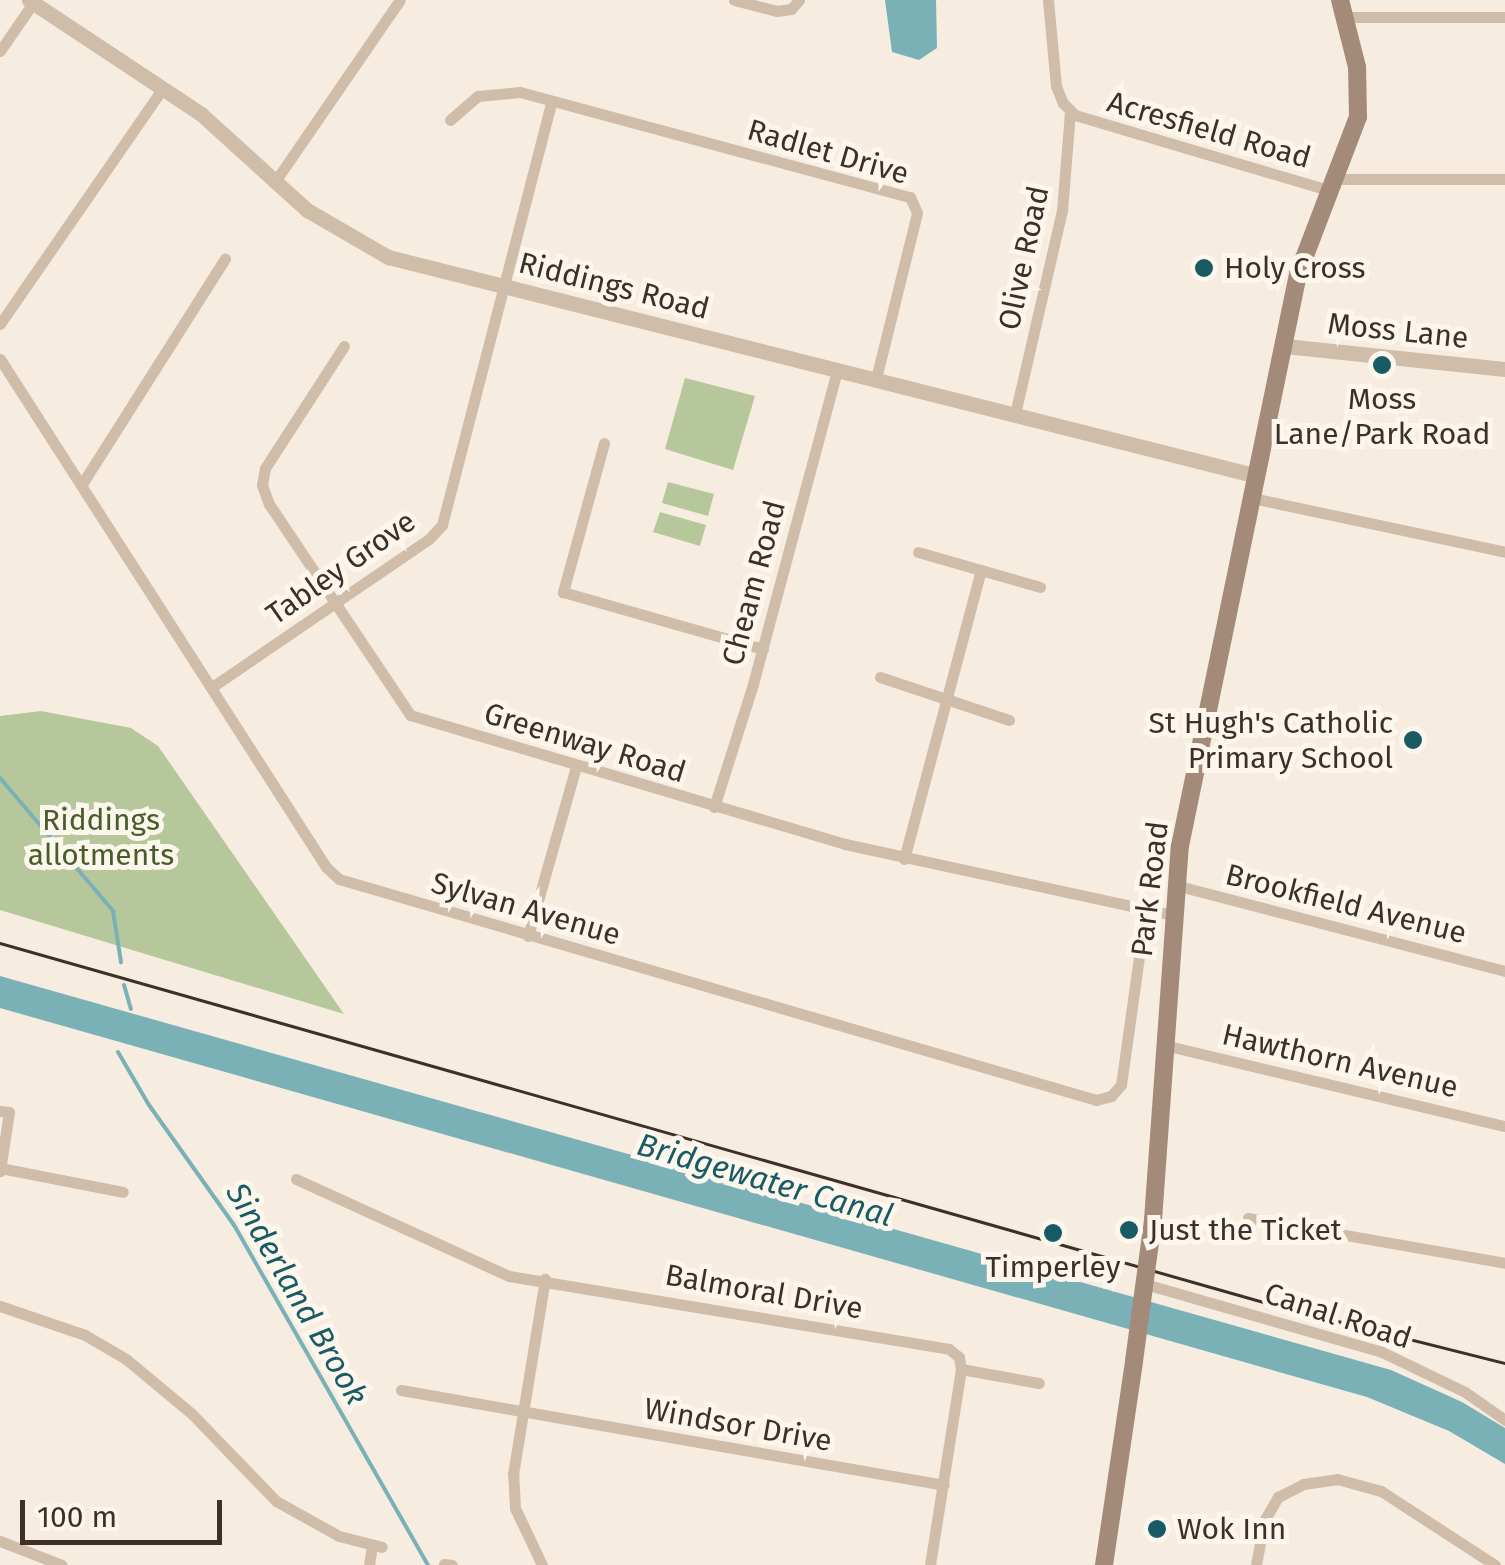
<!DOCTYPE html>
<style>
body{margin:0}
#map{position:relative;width:1505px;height:1565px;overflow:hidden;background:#f6ecdf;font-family:"Fira Sans",sans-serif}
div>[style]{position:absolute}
.green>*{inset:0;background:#b7c79c}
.water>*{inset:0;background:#7ab1b7}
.stream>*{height:4px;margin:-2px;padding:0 2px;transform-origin:2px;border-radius:2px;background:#7ab1b7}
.minor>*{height:11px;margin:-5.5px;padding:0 5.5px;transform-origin:5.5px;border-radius:5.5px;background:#d0bda9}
.tertiary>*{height:15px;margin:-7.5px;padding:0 7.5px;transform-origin:7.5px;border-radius:7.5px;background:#d0bda9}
.secondary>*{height:18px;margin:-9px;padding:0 9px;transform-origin:9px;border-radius:9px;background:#a48b79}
.tram>*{height:2.5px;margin:-1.25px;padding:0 1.25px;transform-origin:1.25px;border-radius:1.25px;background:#3c3029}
.secondary-bridge>*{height:18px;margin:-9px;padding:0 9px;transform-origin:9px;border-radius:9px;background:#a48b79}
.dots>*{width:28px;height:28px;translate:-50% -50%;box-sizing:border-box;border:5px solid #fcf6ec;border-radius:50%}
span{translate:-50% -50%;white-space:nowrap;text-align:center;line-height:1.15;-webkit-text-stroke:10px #fcf6ec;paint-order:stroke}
.street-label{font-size:30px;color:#3c3029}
.poi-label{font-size:30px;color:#3c3029}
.left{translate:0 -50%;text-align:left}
.right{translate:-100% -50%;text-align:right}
.park-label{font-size:30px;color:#485e2a}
.water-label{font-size:32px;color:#195b64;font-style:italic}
.scale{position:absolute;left:20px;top:1500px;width:202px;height:45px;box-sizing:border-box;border:5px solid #3c3029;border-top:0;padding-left:12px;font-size:30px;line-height:35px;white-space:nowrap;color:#3c3029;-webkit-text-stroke:8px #fcf6ec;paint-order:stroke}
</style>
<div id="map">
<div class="green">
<i style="clip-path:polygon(685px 378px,755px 396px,733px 470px,665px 449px)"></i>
<i style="clip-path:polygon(668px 482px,714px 494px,708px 516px,662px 503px)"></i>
<i style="clip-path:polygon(660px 512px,706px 525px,700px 546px,653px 532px)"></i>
<i style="clip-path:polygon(41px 711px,131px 728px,158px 746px,344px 1014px,0 910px,0 716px)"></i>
</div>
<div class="water">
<i style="clip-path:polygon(885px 0,936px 0,937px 48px,919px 60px,892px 52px)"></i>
<i style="clip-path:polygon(0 976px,1391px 1370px,1462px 1402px,1505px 1428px,1505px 1464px,1449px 1431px,1367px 1397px,0 1008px)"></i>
</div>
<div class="stream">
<i style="left:0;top:778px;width:175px;rotate:49.6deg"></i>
<i style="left:113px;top:911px;width:52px;rotate:81.1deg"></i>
<i style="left:124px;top:985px;width:25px;rotate:74deg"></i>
<i style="left:118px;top:1052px;width:61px;rotate:59.7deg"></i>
<i style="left:149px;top:1105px;width:147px;rotate:54.7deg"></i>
<i style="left:234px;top:1225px;width:391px;rotate:60.3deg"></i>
</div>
<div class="minor">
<i style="left:734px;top:0;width:44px;rotate:14.3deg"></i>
<i style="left:777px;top:11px;width:14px;rotate:-8deg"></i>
<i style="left:791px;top:9px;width:12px;rotate:-48deg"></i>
<i style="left:1048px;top:0;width:86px;rotate:84.7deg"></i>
<i style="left:1056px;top:86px;width:18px;rotate:68deg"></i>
<i style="left:1063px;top:103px;width:17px;rotate:45deg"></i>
<i style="left:1075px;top:115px;width:268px;rotate:16.5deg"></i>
<i style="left:1344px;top:17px;width:161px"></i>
<i style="left:0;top:51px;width:62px;rotate:-55.5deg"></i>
<i style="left:450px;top:120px;width:37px;rotate:-41deg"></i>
<i style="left:478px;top:96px;width:42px;rotate:-5.4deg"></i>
<i style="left:520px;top:92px;width:404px;rotate:15.1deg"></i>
<i style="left:910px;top:197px;width:17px;rotate:66deg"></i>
<i style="left:917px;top:213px;width:171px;rotate:103.9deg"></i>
<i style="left:1337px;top:179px;width:168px"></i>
<i style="left:274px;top:183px;width:222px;rotate:-55.5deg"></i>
<i style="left:0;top:324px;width:287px;rotate:-55.4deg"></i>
<i style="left:344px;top:346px;width:145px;rotate:122.9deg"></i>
<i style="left:265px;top:468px;width:17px;rotate:100deg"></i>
<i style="left:262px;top:485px;width:20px;rotate:70deg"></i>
<i style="left:269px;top:504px;width:254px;rotate:56.2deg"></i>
<i style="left:410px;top:715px;width:454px;rotate:16.5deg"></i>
<i style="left:845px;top:844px;width:336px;rotate:12.2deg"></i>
<i style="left:0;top:359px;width:604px;rotate:57.31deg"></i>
<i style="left:326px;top:867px;width:18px;rotate:43deg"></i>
<i style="left:339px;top:879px;width:789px;rotate:16.27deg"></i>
<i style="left:1096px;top:1100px;width:16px;rotate:-15deg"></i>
<i style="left:1111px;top:1096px;width:15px;rotate:-48deg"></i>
<i style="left:1121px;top:1085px;width:179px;rotate:-82deg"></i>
<i style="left:1015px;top:414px;width:208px;rotate:-77deg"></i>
<i style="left:1062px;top:211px;width:99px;rotate:-85.4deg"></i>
<i style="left:604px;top:443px;width:155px;rotate:105.4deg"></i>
<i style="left:563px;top:592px;width:208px;rotate:15.9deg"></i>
<i style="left:82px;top:484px;width:267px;rotate:-57.6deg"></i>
<i style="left:1252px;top:498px;width:259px;rotate:12deg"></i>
<i style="left:918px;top:552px;width:127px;rotate:16deg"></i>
<i style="left:880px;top:677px;width:136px;rotate:18.4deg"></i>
<i style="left:212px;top:687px;width:263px;rotate:-34.3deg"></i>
<i style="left:429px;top:539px;width:19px;rotate:-47deg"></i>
<i style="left:442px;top:525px;width:438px;rotate:-75.5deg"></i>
<i style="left:714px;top:807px;width:129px;rotate:-72.4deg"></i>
<i style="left:753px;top:684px;width:325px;rotate:-75deg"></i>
<i style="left:904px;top:859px;width:299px;rotate:-75.1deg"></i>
<i style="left:1175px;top:885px;width:341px;rotate:14.6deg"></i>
<i style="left:528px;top:936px;width:177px;rotate:-74.2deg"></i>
<i style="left:1164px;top:1045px;width:350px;rotate:13.4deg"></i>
<i style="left:0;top:1111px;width:9px;rotate:6deg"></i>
<i style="left:9px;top:1112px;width:60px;rotate:98.7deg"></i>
<i style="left:0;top:1168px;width:125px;rotate:11deg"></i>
<i style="left:296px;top:1179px;width:234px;rotate:24.5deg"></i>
<i style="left:509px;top:1276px;width:446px;rotate:9.4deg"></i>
<i style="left:949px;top:1349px;width:13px;rotate:39deg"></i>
<i style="left:959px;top:1357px;width:12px;rotate:81deg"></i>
<i style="left:961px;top:1369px;width:198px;rotate:99deg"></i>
<i style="left:1248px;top:1218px;width:261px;rotate:9.9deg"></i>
<i style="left:1145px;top:1284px;width:247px;rotate:16deg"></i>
<i style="left:1382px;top:1352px;width:92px;rotate:25.7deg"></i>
<i style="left:1465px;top:1392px;width:49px;rotate:35deg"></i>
<i style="left:0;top:1306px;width:90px;rotate:18.8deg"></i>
<i style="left:85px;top:1335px;width:48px;rotate:30.3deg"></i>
<i style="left:126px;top:1359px;width:86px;rotate:39.8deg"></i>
<i style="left:192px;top:1414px;width:121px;rotate:46deg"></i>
<i style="left:276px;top:1501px;width:72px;rotate:29.1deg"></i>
<i style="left:339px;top:1536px;width:44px;rotate:14.3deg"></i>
<i style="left:961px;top:1369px;width:79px;rotate:10.2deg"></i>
<i style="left:401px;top:1390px;width:551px;rotate:9.92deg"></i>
<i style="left:0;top:1541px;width:66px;rotate:21.2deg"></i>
<i style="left:444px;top:1564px;width:8px;rotate:7deg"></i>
<i style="left:369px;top:1565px;width:19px;rotate:-81deg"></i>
<i style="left:542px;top:1565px;width:63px;rotate:-115.3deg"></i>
<i style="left:515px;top:1508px;width:34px;rotate:-93deg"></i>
<i style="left:513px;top:1474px;width:198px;rotate:-80.7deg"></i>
<i style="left:1256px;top:1565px;width:45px;rotate:-79.7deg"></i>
<i style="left:1264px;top:1521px;width:28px;rotate:-60deg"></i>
<i style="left:1278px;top:1497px;width:28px;rotate:-27deg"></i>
<i style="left:1303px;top:1484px;width:34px;rotate:-8deg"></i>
<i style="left:1337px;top:1479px;width:46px;rotate:15.3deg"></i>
<i style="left:1381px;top:1491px;width:136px;rotate:33deg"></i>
</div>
<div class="tertiary">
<i style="left:29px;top:0;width:206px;rotate:33.5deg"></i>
<i style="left:201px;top:114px;width:143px;rotate:42.2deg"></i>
<i style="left:307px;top:210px;width:94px;rotate:30.1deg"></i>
<i style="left:388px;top:257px;width:896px;rotate:14.14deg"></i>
<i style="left:1285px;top:346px;width:221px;rotate:6deg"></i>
</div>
<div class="secondary">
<i style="left:1153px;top:1220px;width:375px;rotate:-85.9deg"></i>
<i style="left:1180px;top:846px;width:584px;rotate:-78.34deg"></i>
<i style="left:1298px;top:274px;width:168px;rotate:-69.1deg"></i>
<i style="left:1358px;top:117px;width:50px;rotate:-91.1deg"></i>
<i style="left:1357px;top:67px;width:69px;rotate:-104.2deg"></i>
<i style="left:1104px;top:1565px;width:206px;rotate:-81.6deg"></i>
</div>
<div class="tram">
<i style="left:0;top:943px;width:1329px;rotate:15.86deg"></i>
<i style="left:1278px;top:1306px;width:234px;rotate:14.1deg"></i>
</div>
<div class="secondary-bridge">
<i style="left:1134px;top:1361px;width:142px;rotate:-82.3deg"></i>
</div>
<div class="dots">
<i style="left:1204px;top:268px;background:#195b64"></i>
<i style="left:1382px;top:365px;background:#195b64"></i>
<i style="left:1413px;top:740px;background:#195b64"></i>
<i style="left:1129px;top:1230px;background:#195b64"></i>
<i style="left:1053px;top:1233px;background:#195b64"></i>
<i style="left:1157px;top:1529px;background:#195b64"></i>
</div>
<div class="street-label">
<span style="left:1209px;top:130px;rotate:16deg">Acresfield Road</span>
<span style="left:828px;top:152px;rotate:16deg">Radlet Drive</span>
<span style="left:1024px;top:258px;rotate:-78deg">Olive Road</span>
<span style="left:614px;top:286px;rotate:14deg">Riddings Road</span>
<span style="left:1398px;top:331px;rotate:6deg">Moss Lane</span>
<span style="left:341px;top:568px;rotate:-35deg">Tabley Grove</span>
<span style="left:754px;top:583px;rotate:-75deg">Cheam Road</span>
<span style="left:585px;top:743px;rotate:17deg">Greenway Road</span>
<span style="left:1150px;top:889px;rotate:-83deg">Park Road</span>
<span style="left:1346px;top:904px;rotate:14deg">Brookfield Avenue</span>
<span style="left:526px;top:909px;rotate:16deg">Sylvan Avenue</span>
<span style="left:1340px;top:1061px;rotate:13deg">Hawthorn Avenue</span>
<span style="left:764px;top:1292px;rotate:10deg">Balmoral Drive</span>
<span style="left:1338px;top:1316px;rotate:18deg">Canal Road</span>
<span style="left:738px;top:1425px;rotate:10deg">Windsor Drive</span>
</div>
<div class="poi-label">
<span class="left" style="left:1224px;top:268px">Holy Cross</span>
<span style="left:1382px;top:416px">Moss<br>Lane/Park Road</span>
<span class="right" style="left:1393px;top:740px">St Hugh's Catholic<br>Primary School</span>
<span class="left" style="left:1149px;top:1230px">Just the Ticket</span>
<span style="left:1053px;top:1267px">Timperley</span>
<span class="left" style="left:1177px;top:1529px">Wok Inn</span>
</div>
<div class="park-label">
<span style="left:101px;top:837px">Riddings<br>allotments</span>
</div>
<div class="water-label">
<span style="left:765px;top:1180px;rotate:16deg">Bridgewater Canal</span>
<span style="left:297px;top:1294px;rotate:60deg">Sinderland Brook</span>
</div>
<div class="scale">100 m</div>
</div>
